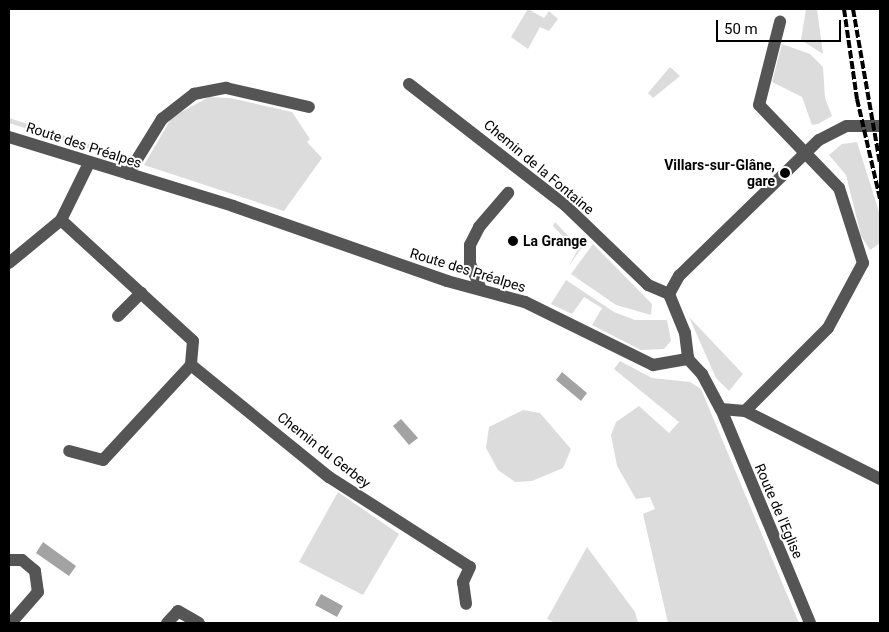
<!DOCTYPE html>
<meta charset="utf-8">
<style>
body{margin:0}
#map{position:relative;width:889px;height:632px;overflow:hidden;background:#fff;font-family:Roboto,sans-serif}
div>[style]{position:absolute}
.green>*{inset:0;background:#dcdcdc}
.water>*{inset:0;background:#a3a3a3}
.minor>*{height:12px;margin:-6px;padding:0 6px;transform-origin:6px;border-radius:6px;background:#555}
.rail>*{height:4px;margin-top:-2px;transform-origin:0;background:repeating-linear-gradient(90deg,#000 0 8px,transparent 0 10.5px)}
.dots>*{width:14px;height:14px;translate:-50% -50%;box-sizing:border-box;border:2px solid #fff;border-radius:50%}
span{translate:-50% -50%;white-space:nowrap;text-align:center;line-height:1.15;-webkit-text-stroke:4px #fff;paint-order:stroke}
.street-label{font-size:14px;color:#000}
.poi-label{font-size:14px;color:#000;font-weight:700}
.right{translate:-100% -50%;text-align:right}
.left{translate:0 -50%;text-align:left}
.frame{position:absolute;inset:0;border:10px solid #000;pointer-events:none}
.scale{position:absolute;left:716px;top:20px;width:125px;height:22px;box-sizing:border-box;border:2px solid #000;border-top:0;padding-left:6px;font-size:15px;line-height:18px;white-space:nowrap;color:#000;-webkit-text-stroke:4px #fff;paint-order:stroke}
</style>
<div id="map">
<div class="green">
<i style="clip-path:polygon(528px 9px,544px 18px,549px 11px,558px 19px,549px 31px,540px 27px,528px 49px,511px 37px)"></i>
<i style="clip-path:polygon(806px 9px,817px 9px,823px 54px,801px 40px)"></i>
<i style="clip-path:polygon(782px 44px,810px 54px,823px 67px,825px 98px,832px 116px,818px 124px,812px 125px,802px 97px,772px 82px)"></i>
<i style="clip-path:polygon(670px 67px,680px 76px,653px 98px,648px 93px)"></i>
<i style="clip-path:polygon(209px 97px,230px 98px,292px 112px,310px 139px,307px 142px,322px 158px,284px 211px,144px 165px,172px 117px)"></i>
<i style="clip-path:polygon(9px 118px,124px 155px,125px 160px,9px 123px)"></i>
<i style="clip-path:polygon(857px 142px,880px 215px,880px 243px,870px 250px,861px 236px,846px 175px,829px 155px,842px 144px)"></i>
<i style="clip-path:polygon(555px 222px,575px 243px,584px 235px,588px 239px,568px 267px,577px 251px,553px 226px)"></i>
<i style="clip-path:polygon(593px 244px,652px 304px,651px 315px,616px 305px,571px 274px)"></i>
<i style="clip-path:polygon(566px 280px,614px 312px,635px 320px,667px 320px,671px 341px,664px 349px,641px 350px,592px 325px,602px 308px,584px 297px,572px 314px,551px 304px)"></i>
<i style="clip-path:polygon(689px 317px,743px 374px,729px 391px,716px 378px)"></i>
<i style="clip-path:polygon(620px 361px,652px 378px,690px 382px,701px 389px,799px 623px,668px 623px,643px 514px,655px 509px,650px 497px,636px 499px,617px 466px,611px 435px,616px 422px,639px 406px,669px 433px,679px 422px,614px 369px)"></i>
<i style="clip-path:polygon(523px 410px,540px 413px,571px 449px,563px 468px,532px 481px,515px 482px,498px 470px,486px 448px,489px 427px)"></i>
<i style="clip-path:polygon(338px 492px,399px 534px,363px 595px,299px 562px)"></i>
<i style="clip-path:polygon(587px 547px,635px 612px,638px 623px,555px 623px,547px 619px)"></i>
</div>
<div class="water">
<i style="clip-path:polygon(562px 372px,587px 393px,581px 401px,556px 380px)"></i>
<i style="clip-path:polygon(401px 419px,418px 438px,409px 445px,393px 426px)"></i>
<i style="clip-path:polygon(43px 542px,76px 566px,69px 576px,36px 553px)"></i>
<i style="clip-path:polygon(321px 594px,343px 606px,337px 617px,315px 605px)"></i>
</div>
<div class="minor">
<i style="left:409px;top:84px;width:199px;rotate:37.8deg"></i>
<i style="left:566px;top:206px;width:114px;rotate:43.9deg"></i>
<i style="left:648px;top:285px;width:23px;rotate:23deg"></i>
<i style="left:9px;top:137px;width:234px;rotate:17.1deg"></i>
<i style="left:233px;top:206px;width:227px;rotate:19.3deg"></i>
<i style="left:447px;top:281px;width:81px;rotate:15.1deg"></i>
<i style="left:525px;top:302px;width:143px;rotate:26.2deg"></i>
<i style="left:653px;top:365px;width:36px;rotate:-10deg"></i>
<i style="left:128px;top:174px;width:65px;rotate:-58.3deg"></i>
<i style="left:162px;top:119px;width:41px;rotate:-38deg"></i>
<i style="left:194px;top:94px;width:33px;rotate:-11deg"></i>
<i style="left:226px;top:88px;width:85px;rotate:12.9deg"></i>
<i style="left:61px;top:220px;width:179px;rotate:42.5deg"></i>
<i style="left:193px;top:341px;width:24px;rotate:95deg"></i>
<i style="left:191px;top:365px;width:129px;rotate:132.8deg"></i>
<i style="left:103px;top:460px;width:35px;rotate:-165deg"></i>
<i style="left:9px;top:263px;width:67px;rotate:-39.6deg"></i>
<i style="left:61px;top:220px;width:64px;rotate:-63.8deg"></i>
<i style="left:480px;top:287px;width:26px;rotate:-113deg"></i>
<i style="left:470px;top:263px;width:18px;rotate:-90deg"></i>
<i style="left:470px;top:245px;width:20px;rotate:-63deg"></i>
<i style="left:479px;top:227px;width:45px;rotate:-49.5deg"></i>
<i style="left:669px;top:294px;width:21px;rotate:-61deg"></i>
<i style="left:679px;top:276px;width:195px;rotate:-44.2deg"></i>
<i style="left:819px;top:140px;width:31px;rotate:-27deg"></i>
<i style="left:847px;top:126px;width:33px"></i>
<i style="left:669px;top:294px;width:42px;rotate:67.7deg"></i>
<i style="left:685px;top:333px;width:26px;rotate:83deg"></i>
<i style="left:118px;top:316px;width:33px;rotate:-45deg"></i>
<i style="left:688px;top:359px;width:21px;rotate:47deg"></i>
<i style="left:702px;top:374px;width:40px;rotate:62deg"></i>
<i style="left:721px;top:409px;width:232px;rotate:67.4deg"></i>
<i style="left:191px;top:365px;width:178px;rotate:39.1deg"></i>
<i style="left:329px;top:477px;width:167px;rotate:32.6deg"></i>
<i style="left:470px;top:567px;width:17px;rotate:115deg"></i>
<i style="left:463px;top:582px;width:22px;rotate:82deg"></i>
<i style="left:721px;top:409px;width:24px;rotate:5deg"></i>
<i style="left:745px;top:411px;width:151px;rotate:26.7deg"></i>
<i style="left:745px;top:411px;width:117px;rotate:-45deg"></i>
<i style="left:828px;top:328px;width:74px;rotate:-61.7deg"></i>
<i style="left:863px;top:263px;width:79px;rotate:-107.7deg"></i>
<i style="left:839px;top:188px;width:115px;rotate:-133.9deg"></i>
<i style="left:759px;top:105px;width:86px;rotate:-75.8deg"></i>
<i style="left:9px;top:560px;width:13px"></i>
<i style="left:22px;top:560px;width:17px;rotate:40deg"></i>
<i style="left:35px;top:571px;width:21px;rotate:82deg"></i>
<i style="left:38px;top:592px;width:41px;rotate:131.1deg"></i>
<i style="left:167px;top:623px;width:16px;rotate:-47deg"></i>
<i style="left:178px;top:611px;width:24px;rotate:30deg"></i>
</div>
<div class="rail">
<i style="left:844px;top:9px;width:91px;rotate:81.8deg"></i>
<i style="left:857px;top:99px;width:103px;rotate:77deg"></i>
<i style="left:853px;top:9px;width:157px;rotate:80.1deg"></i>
</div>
<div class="dots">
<i style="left:785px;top:173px;background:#000"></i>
<i style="left:513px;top:241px;background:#000"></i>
</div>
<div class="street-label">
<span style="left:84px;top:145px;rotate:18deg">Route des Préalpes</span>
<span style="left:539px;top:167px;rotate:40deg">Chemin de la Fontaine</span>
<span style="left:468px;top:270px;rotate:17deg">Route des Préalpes</span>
<span style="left:324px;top:450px;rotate:38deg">Chemin du Gerbey</span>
<span style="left:779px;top:511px;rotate:67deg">Route de l'Eglise</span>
</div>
<div class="poi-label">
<span class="right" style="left:775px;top:173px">Villars-sur-Glâne,<br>gare</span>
<span class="left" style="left:523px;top:241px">La Grange</span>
</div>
<div class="frame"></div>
<div class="scale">50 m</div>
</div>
